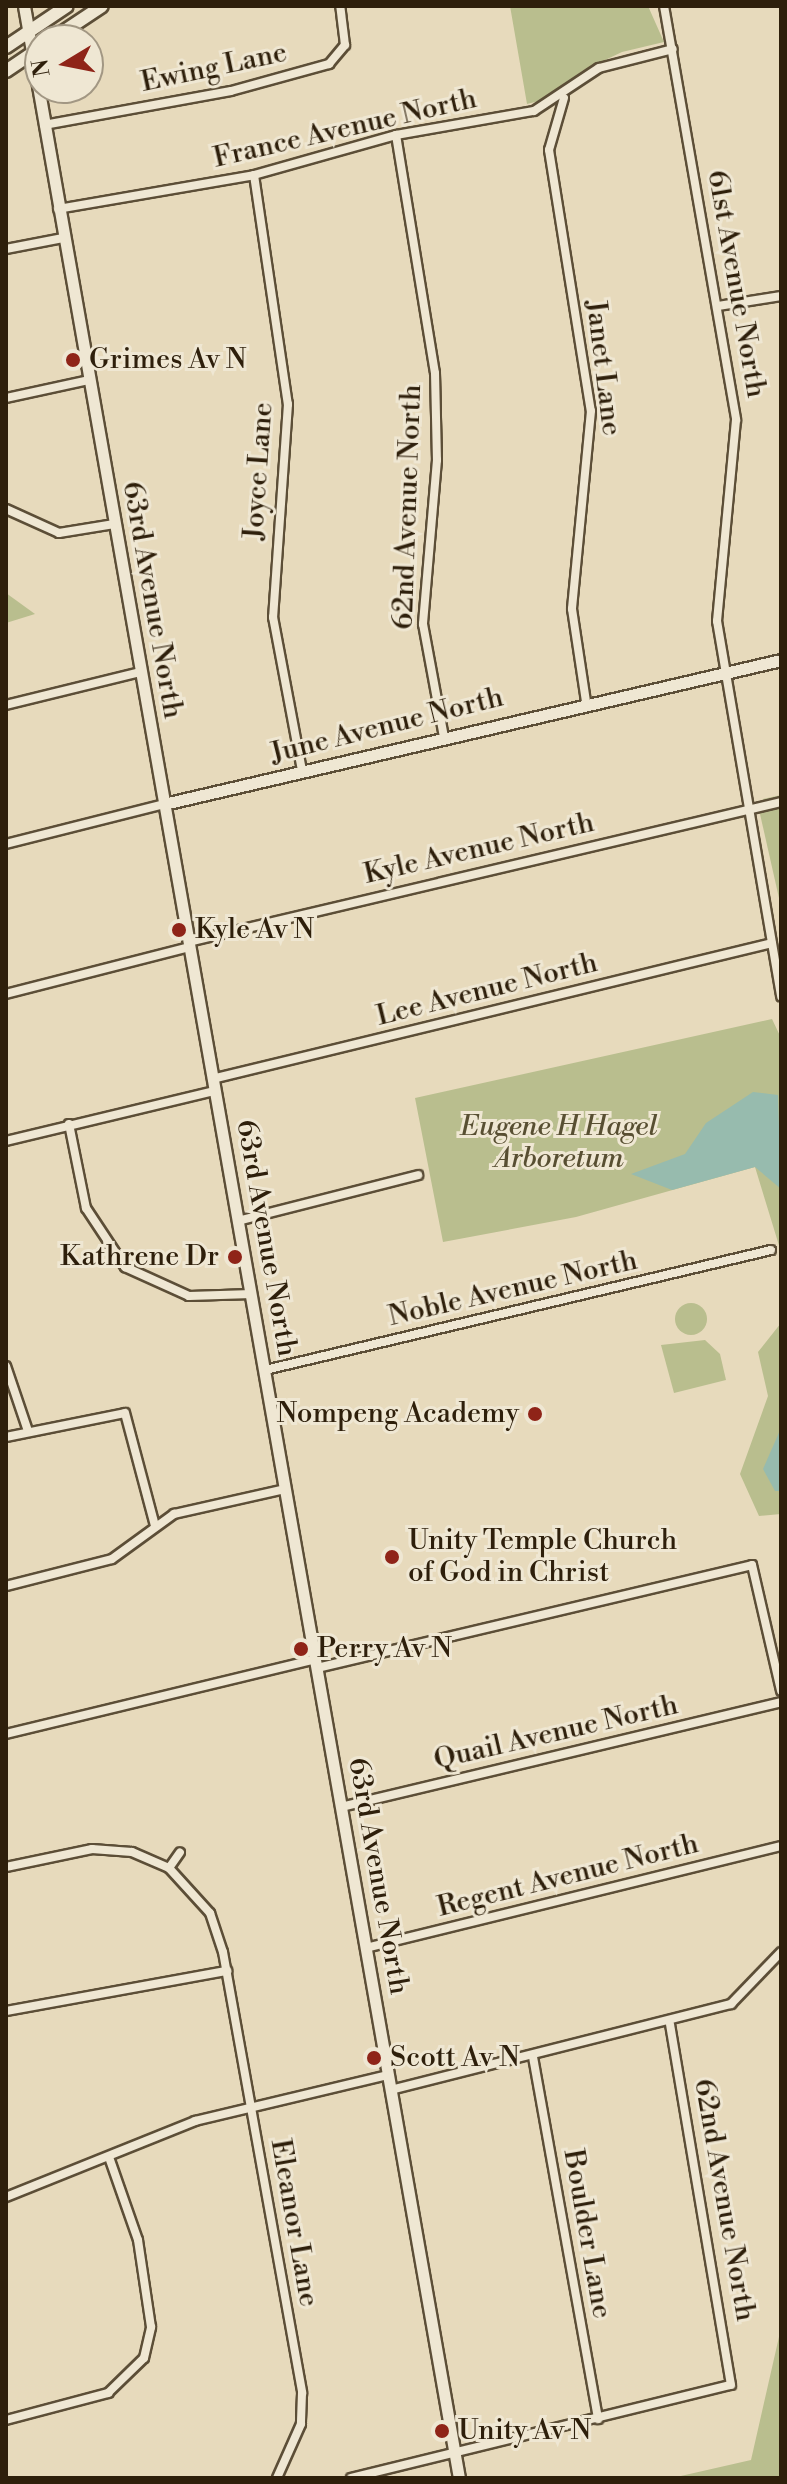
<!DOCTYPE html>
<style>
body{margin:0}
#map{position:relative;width:787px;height:2484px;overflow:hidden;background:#e7dabc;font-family:"Libre Bodoni",serif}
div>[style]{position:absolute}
.green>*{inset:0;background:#b9be8e}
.round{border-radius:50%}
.water>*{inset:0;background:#97bbae}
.roads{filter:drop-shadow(2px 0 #5c4e37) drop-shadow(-2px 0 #5c4e37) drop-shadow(0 2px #5c4e37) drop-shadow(0 -2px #5c4e37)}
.minor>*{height:8px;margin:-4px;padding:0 4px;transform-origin:4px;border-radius:4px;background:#efe7d3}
.tertiary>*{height:11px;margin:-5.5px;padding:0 5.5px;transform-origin:5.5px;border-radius:5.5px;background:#efe7d3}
.secondary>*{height:12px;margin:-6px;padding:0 6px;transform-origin:6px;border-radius:6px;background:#efe7d3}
.dots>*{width:22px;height:22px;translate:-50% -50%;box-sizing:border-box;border:4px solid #efe7d3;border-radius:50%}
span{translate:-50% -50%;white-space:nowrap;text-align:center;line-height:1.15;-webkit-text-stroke:6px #efe7d3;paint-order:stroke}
.street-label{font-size:28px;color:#2e1f0b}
.poi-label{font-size:28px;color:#2e1f0b}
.left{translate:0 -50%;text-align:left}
.right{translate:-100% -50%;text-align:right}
.park-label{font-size:28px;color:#584f32;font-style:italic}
.frame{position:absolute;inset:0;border:8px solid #2e1f0b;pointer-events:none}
.north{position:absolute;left:24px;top:24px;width:80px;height:80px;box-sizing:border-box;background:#efe7d3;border:2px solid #a29783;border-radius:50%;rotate:260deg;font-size:22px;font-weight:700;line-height:32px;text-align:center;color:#2e1f0b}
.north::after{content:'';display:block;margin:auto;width:28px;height:36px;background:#8f2418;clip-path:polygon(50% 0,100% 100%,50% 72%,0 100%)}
</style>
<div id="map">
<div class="green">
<i style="clip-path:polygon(510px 6px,648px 6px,664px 42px,622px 52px,582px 71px,551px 98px,527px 104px)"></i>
<i style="clip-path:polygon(6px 593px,35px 614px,6px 623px)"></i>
<i style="clip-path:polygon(781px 795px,781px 907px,760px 814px,763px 799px)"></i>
<i style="clip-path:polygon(772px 1019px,781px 1038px,781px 1252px,755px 1167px,576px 1217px,443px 1242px,415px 1098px)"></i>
<i class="round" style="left:675px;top:1303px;width:32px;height:32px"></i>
<i style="clip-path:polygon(781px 1323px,781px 1514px,759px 1516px,740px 1474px,768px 1396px,758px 1352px)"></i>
<i style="clip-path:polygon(705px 1340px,720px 1354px,726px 1380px,674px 1393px,661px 1345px)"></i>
<i style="clip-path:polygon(781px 2328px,781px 2478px,672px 2478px,751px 2460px)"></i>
</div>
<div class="water">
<i style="clip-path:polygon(753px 1092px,778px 1095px,781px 1189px,755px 1167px,672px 1190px,631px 1174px,685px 1154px,706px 1123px)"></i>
<i style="clip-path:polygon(781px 1428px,781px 1491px,775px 1491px,763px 1469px)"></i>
</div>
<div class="roads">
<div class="minor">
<i style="left:664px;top:6px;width:420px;rotate:80.1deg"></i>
<i style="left:736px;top:420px;width:202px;rotate:95.4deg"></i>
<i style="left:717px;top:621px;width:381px;rotate:80.3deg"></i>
<i style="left:564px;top:98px;width:54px;rotate:106.1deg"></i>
<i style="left:549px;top:150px;width:264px;rotate:80.9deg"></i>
<i style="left:591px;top:411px;width:199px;rotate:95.5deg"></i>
<i style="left:572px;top:609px;width:94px;rotate:81.4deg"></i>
<i style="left:44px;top:125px;width:190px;rotate:-10.3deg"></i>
<i style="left:231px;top:91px;width:102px;rotate:-15.4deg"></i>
<i style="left:329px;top:64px;width:25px;rotate:-50deg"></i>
<i style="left:345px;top:45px;width:39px;rotate:-97deg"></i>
<i style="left:396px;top:135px;width:241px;rotate:80.7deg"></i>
<i style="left:435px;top:373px;width:87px;rotate:88.7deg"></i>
<i style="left:437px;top:460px;width:165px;rotate:94.9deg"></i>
<i style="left:423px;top:624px;width:115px;rotate:79.5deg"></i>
<i style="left:254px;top:175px;width:232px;rotate:81.6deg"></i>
<i style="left:288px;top:404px;width:214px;rotate:94deg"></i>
<i style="left:273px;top:617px;width:157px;rotate:79.3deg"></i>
<i style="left:58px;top:209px;width:199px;rotate:-9.8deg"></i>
<i style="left:254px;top:175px;width:148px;rotate:-15.7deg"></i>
<i style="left:396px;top:135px;width:140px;rotate:-9.9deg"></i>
<i style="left:534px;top:111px;width:78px;rotate:-33.5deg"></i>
<i style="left:599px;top:68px;width:76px;rotate:-14.4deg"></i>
<i style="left:6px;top:249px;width:58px;rotate:-10.9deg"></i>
<i style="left:718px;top:306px;width:64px;rotate:-9deg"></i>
<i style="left:6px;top:398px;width:85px;rotate:-12.2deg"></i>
<i style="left:6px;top:509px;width:58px;rotate:24.4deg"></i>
<i style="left:59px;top:533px;width:56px;rotate:-9.3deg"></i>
<i style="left:6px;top:705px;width:138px;rotate:-13.8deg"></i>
<i style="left:6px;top:844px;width:163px;rotate:-14.2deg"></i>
<i style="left:188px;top:942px;width:609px;rotate:-13.28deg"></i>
<i style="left:6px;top:994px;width:189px;rotate:-14.4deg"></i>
<i style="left:212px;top:1079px;width:576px;rotate:-13.65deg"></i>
<i style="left:69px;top:1124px;width:86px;rotate:78.6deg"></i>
<i style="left:86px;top:1208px;width:71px;rotate:56.5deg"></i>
<i style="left:125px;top:1267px;width:70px;rotate:24.4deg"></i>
<i style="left:189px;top:1296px;width:63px;rotate:-1.8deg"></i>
<i style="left:6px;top:1141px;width:215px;rotate:-13.5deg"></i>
<i style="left:238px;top:1221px;width:186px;rotate:-14.3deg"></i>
<i style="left:6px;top:1366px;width:69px;rotate:71.3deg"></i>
<i style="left:265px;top:1370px;width:520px;rotate:-13.34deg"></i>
<i style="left:6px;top:1437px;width:121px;rotate:-11.4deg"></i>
<i style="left:125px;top:1413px;width:117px;rotate:75.1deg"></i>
<i style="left:6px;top:1586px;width:109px;rotate:-14.3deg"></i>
<i style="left:112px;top:1559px;width:77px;rotate:-36deg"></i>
<i style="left:174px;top:1514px;width:114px;rotate:-12.7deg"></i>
<i style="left:317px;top:1668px;width:447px;rotate:-13.3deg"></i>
<i style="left:752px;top:1565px;width:129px;rotate:77deg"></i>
<i style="left:6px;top:1734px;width:318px;rotate:-13.6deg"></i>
<i style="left:341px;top:1807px;width:452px;rotate:-13.4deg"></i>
<i style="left:6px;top:1867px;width:88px;rotate:-11.8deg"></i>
<i style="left:92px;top:1849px;width:40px;rotate:4.3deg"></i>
<i style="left:132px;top:1852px;width:40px;rotate:23.4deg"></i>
<i style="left:169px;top:1868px;width:61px;rotate:47.7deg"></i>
<i style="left:210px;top:1913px;width:41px;rotate:71.6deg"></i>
<i style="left:223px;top:1952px;width:448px;rotate:79.8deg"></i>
<i style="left:302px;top:2393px;width:31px;rotate:92deg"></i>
<i style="left:301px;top:2424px;width:59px;rotate:114deg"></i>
<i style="left:169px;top:1868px;width:19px;rotate:-55deg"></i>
<i style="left:366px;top:1948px;width:427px;rotate:-13.8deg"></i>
<i style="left:6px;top:2011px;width:225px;rotate:-10.3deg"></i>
<i style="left:533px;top:2057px;width:368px;rotate:79.8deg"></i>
<i style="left:391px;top:2090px;width:351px;rotate:-14.2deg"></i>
<i style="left:731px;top:2004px;width:72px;rotate:-46.1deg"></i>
<i style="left:6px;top:2197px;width:204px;rotate:-21.9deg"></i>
<i style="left:195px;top:2121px;width:198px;rotate:-13.4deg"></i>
<i style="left:6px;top:2420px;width:106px;rotate:-14.8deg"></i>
<i style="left:108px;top:2393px;width:50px;rotate:-44.2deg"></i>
<i style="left:144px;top:2358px;width:32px;rotate:-77deg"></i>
<i style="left:151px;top:2327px;width:88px;rotate:-98.5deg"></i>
<i style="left:138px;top:2240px;width:88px;rotate:-109.3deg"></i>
<i style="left:351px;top:2478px;width:391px;rotate:-13.8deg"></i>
<i style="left:731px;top:2385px;width:366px;rotate:-99.6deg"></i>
</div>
<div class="tertiary">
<i style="left:24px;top:6px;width:2510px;rotate:80.02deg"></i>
<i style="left:164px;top:804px;width:634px;rotate:-13.14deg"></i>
</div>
<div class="secondary">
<i style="left:51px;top:40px;width:61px;rotate:-33.7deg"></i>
<i style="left:6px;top:47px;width:73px;rotate:-33.9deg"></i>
<i style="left:6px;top:71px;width:41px;rotate:-34.1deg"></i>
</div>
</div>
<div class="dots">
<i style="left:73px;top:360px;background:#8f2418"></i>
<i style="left:179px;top:930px;background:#8f2418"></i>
<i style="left:235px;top:1257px;background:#8f2418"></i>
<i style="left:535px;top:1414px;background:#8f2418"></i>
<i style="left:392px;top:1557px;background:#8f2418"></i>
<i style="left:301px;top:1649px;background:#8f2418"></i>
<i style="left:374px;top:2058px;background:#8f2418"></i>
<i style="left:442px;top:2431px;background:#8f2418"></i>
</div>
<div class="street-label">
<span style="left:214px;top:68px;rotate:-12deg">Ewing Lane</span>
<span style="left:345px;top:129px;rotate:-13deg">France Avenue North</span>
<span style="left:736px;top:284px;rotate:80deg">61st Avenue North</span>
<span style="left:603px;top:368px;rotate:83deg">Janet Lane</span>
<span style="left:259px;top:471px;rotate:-86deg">Joyce Lane</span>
<span style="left:408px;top:507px;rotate:-88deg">62nd Avenue North</span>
<span style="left:152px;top:600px;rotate:80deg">63rd Avenue North</span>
<span style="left:387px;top:726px;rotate:-14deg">June Avenue North</span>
<span style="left:479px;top:849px;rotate:-13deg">Kyle Avenue North</span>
<span style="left:487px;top:990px;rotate:-14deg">Lee Avenue North</span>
<span style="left:266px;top:1238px;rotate:80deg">63rd Avenue North</span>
<span style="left:513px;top:1289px;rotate:-13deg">Noble Avenue North</span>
<span style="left:556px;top:1733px;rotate:-13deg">Quail Avenue North</span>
<span style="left:378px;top:1876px;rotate:80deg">63rd Avenue North</span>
<span style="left:568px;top:1876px;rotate:-14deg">Regent Avenue North</span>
<span style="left:724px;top:2200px;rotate:80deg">62nd Avenue North</span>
<span style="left:294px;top:2223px;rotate:80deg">Eleanor Lane</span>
<span style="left:587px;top:2234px;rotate:80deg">Boulder Lane</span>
</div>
<div class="poi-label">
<span class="left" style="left:89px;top:360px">Grimes Av N</span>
<span class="left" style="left:195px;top:930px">Kyle Av N</span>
<span class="right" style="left:219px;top:1257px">Kathrene Dr</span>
<span class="right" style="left:519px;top:1414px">Nompeng Academy</span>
<span class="left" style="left:408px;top:1557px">Unity Temple Church<br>of God in Christ</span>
<span class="left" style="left:317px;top:1649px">Perry Av N</span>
<span class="left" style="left:390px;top:2058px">Scott Av N</span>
<span class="left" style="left:458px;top:2431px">Unity Av N</span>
</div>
<div class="park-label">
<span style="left:559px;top:1143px">Eugene H Hagel<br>Arboretum</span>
</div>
<div class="frame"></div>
<div class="north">N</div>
</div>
